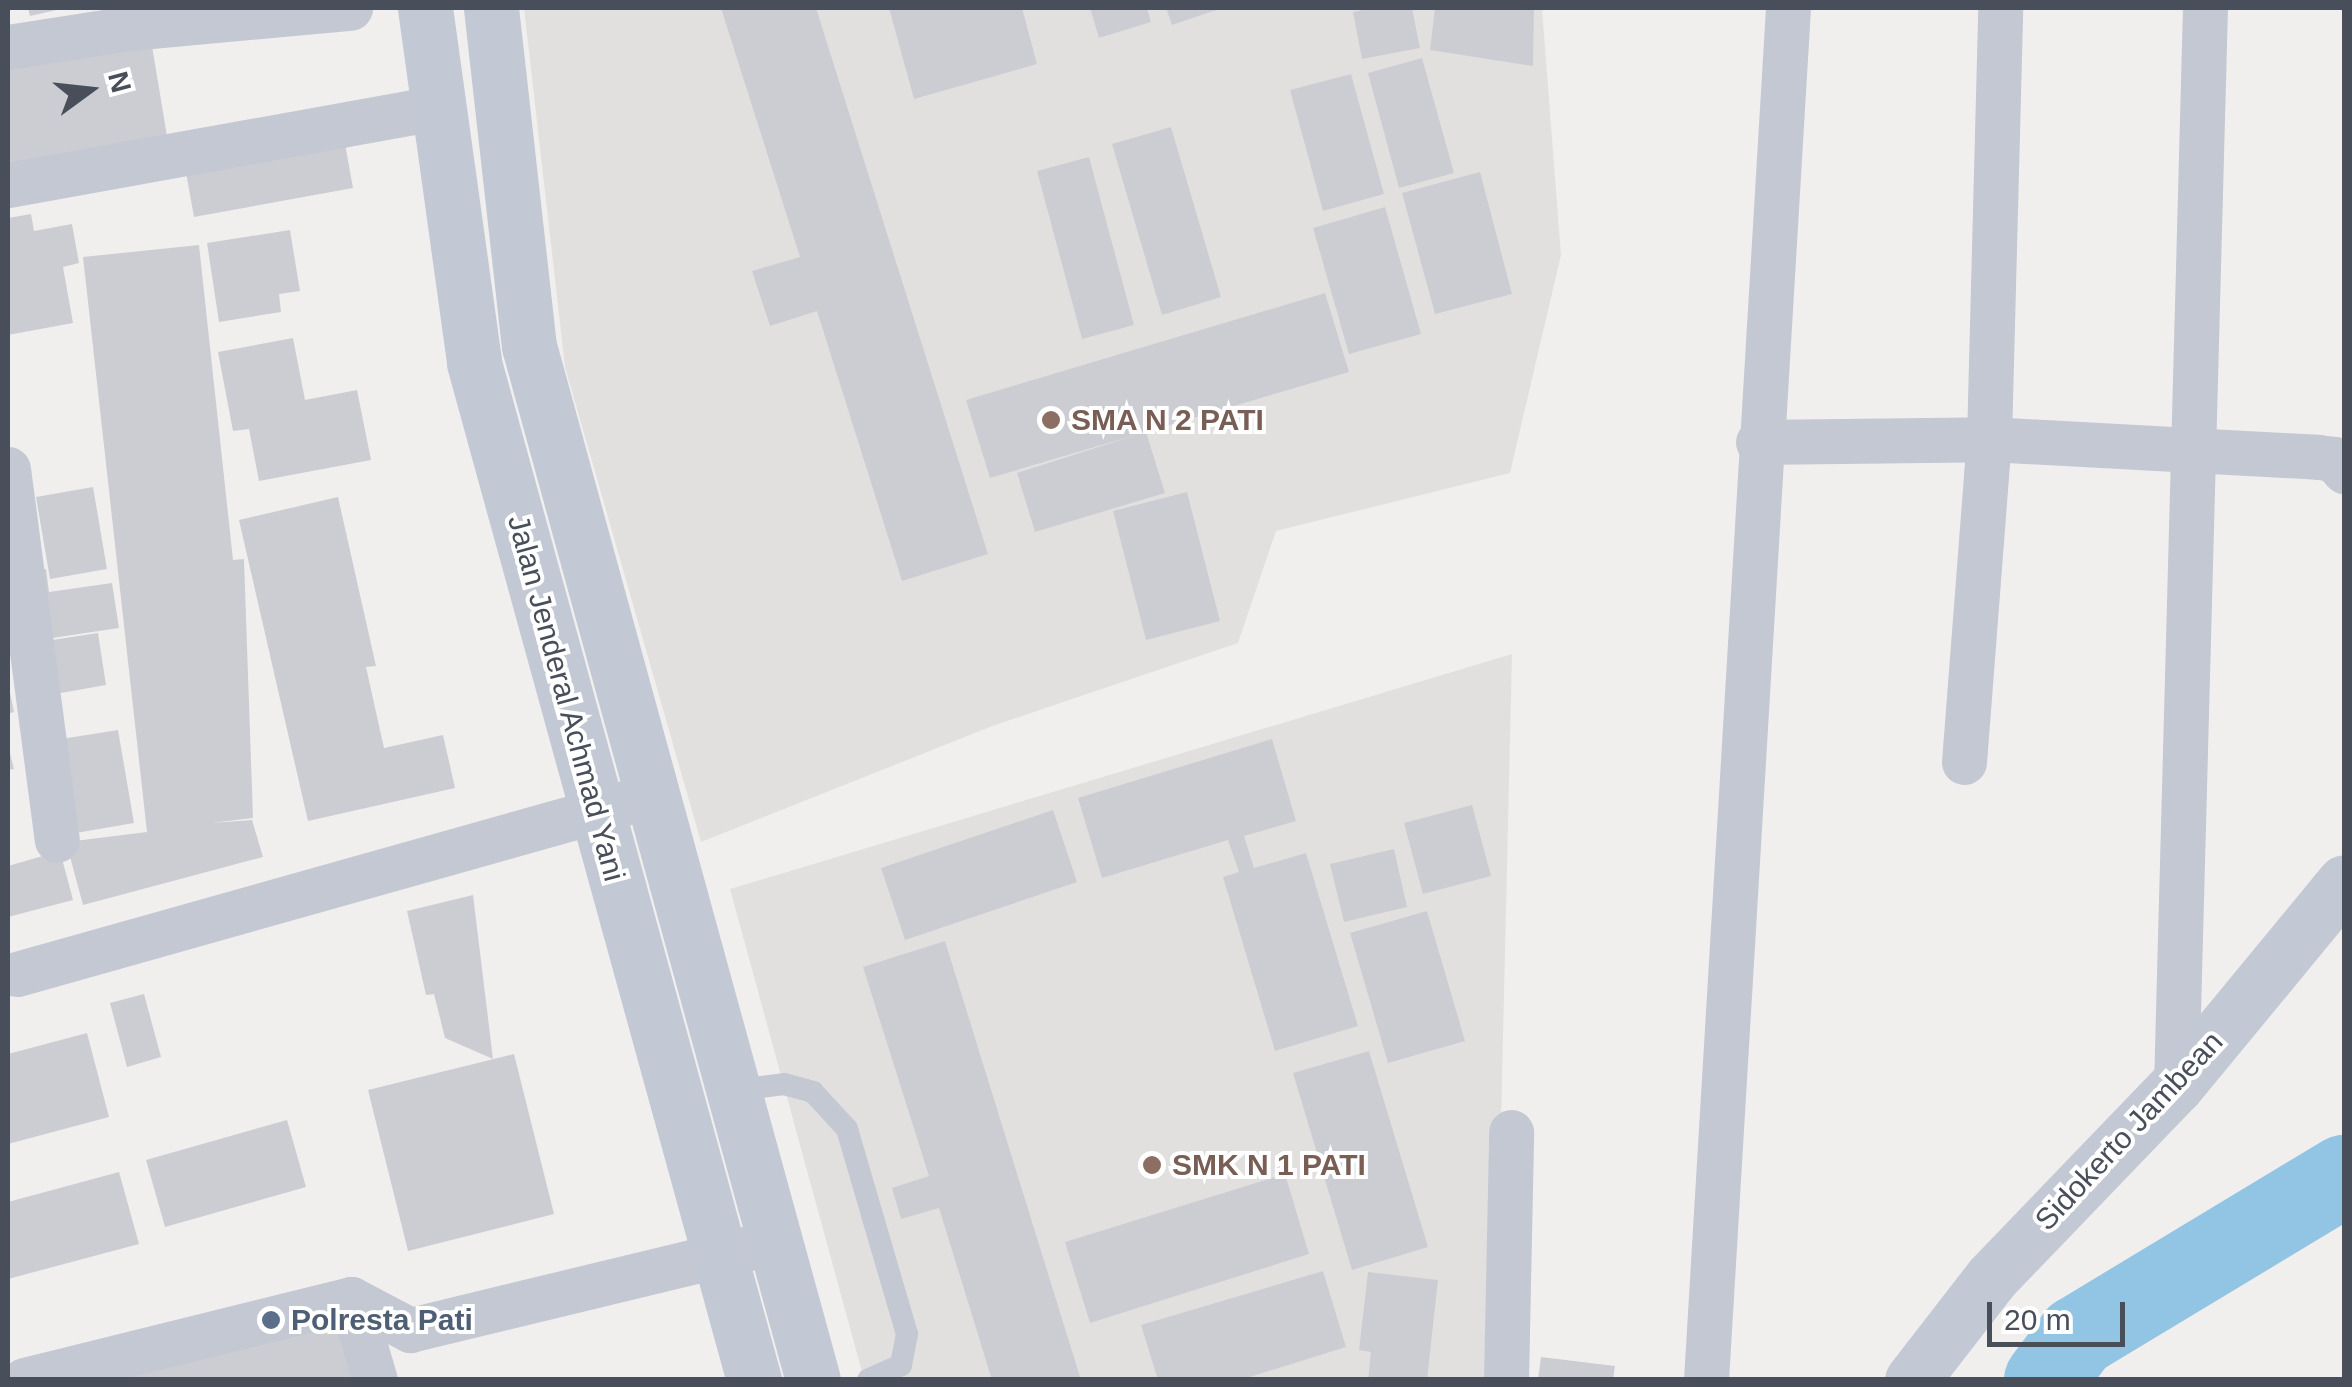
<!DOCTYPE html>
<style>
body{margin:0}
#map{position:relative;width:2352px;height:1387px;overflow:hidden;background:#f1efee;font-family:Helvetica,sans-serif}
div>[style]{position:absolute}
.education>*{inset:0;background:#e2e0df}
.river>*{height:82px;margin:-41px;padding:0 41px;transform-origin:41px;border-radius:41px;background:#92c4e3}
.building>*{inset:0;background:#cccdd2}
.lane>*{height:22px;margin:-11px;padding:0 11px;transform-origin:11px;border-radius:11px;background:#c3c8d2}
.street>*{height:45px;margin:-22.5px;padding:0 22.5px;transform-origin:22.5px;border-radius:22.5px;background:#c3c8d2}
.secondary>*{height:55px;margin:-27.5px;padding:0 27.5px;transform-origin:27.5px;border-radius:27.5px;background:#c3c8d5}
.dots>*{width:28px;height:28px;translate:-50% -50%;box-sizing:border-box;border:5px solid #fff;border-radius:50%}
span{translate:-50% -50%;white-space:nowrap;text-align:center;line-height:1.15;-webkit-text-stroke:8px #fff;paint-order:stroke}
.education-label{font-size:30px;color:#785e54;font-weight:700}
.left{translate:0 -50%;text-align:left}
.street-label{font-size:30px;color:#484e5a}
.service-label{font-size:30px;color:#4e5e75;font-weight:700}
.frame{position:absolute;inset:0;border:10px solid #484e5a;pointer-events:none}
.north{position:absolute;left:40px;top:40px;width:100px;height:100px;-webkit-text-stroke:8px #fff;paint-order:stroke;rotate:75deg;font-size:28px;font-weight:700;line-height:40px;text-align:center;color:#484e5a}
.north::after{content:'';display:block;margin:auto;width:35px;height:45px;background:#484e5a;clip-path:polygon(50% 0,100% 100%,50% 72%,0 100%)}
.scale{position:absolute;left:1987px;top:1302px;width:138px;height:45px;box-sizing:border-box;border:5px solid #484e5a;border-top:0;padding-left:12px;font-size:30px;line-height:35px;white-space:nowrap;color:#484e5a;-webkit-text-stroke:8px #fff;paint-order:stroke}
</style>
<div id="map">
<div class="education">
<i style="clip-path:polygon(524px 8px,1542px 8px,1561px 255px,1510px 473px,1276px 531px,1238px 643px,995px 725px,701px 842px,565px 367px)"></i>
<i style="clip-path:polygon(1512px 654px,1495px 1379px,864px 1379px,730px 889px)"></i>
</div>
<div class="river">
<i style="left:2045px;top:1380px;width:54px;rotate:-53.3deg"></i>
<i style="left:2077px;top:1337px;width:312px;rotate:-31.1deg"></i>
</div>
<div class="building">
<i style="clip-path:polygon(28px 8px,61px 8px,61px 9px,30px 16px)"></i>
<i style="clip-path:polygon(721px 8px,816px 8px,988px 554px,902px 581px,817px 311px,770px 326px,752px 271px,800px 257px)"></i>
<i style="clip-path:polygon(889px 8px,1022px 8px,1037px 64px,914px 99px)"></i>
<i style="clip-path:polygon(1090px 8px,1147px 8px,1151px 22px,1099px 38px)"></i>
<i style="clip-path:polygon(1166px 8px,1222px 8px,1172px 25px)"></i>
<i style="clip-path:polygon(1373px 8px,1412px 8px,1420px 48px,1362px 59px,1353px 12px)"></i>
<i style="clip-path:polygon(1435px 8px,1534px 8px,1533px 66px,1430px 50px)"></i>
<i style="clip-path:polygon(149px 28px,168px 142px,8px 169px,8px 53px)"></i>
<i style="clip-path:polygon(1422px 58px,1454px 173px,1399px 188px,1368px 73px)"></i>
<i style="clip-path:polygon(1351px 74px,1384px 194px,1323px 211px,1290px 90px)"></i>
<i style="clip-path:polygon(342px 127px,353px 188px,194px 217px,183px 156px)"></i>
<i style="clip-path:polygon(1171px 127px,1221px 297px,1162px 315px,1112px 144px)"></i>
<i style="clip-path:polygon(1089px 157px,1134px 325px,1082px 339px,1037px 171px)"></i>
<i style="clip-path:polygon(1480px 172px,1512px 294px,1435px 314px,1402px 193px)"></i>
<i style="clip-path:polygon(1385px 207px,1421px 334px,1349px 354px,1313px 228px)"></i>
<i style="clip-path:polygon(31px 214px,34px 231px,72px 224px,79px 263px,63px 267px,73px 323px,8px 335px,8px 218px)"></i>
<i style="clip-path:polygon(290px 230px,300px 291px,279px 294px,281px 312px,219px 322px,207px 243px)"></i>
<i style="clip-path:polygon(199px 245px,233px 560px,244px 559px,253px 818px,211px 823px,252px 820px,263px 857px,83px 905px,66px 842px,147px 832px,83px 257px)"></i>
<i style="clip-path:polygon(1325px 293px,1349px 372px,1146px 432px,1165px 493px,1035px 532px,1017px 473px,1139px 434px,990px 478px,966px 400px)"></i>
<i style="clip-path:polygon(293px 338px,305px 400px,357px 390px,371px 460px,259px 481px,249px 429px,233px 431px,218px 352px)"></i>
<i style="clip-path:polygon(93px 487px,107px 569px,50px 579px,36px 497px)"></i>
<i style="clip-path:polygon(1187px 492px,1220px 621px,1146px 640px,1113px 511px)"></i>
<i style="clip-path:polygon(338px 497px,376px 666px,366px 667px,384px 748px,443px 735px,455px 788px,308px 821px,239px 520px)"></i>
<i style="clip-path:polygon(46px 569px,49px 592px,112px 583px,119px 628px,32px 641px,23px 572px)"></i>
<i style="clip-path:polygon(98px 633px,106px 685px,55px 694px,33px 643px)"></i>
<i style="clip-path:polygon(9px 687px,14px 712px,8px 714px,8px 688px)"></i>
<i style="clip-path:polygon(118px 730px,134px 823px,64px 835px,49px 741px)"></i>
<i style="clip-path:polygon(1272px 739px,1296px 821px,1244px 836px,1254px 868px,1306px 853px,1358px 1026px,1275px 1051px,1223px 877px,1239px 872px,1228px 840px,1102px 878px,1078px 798px)"></i>
<i style="clip-path:polygon(8px 745px,14px 769px,8px 770px)"></i>
<i style="clip-path:polygon(1472px 805px,1491px 876px,1423px 894px,1404px 823px)"></i>
<i style="clip-path:polygon(1053px 810px,1077px 882px,905px 940px,881px 868px)"></i>
<i style="clip-path:polygon(1394px 849px,1407px 907px,1344px 922px,1330px 864px)"></i>
<i style="clip-path:polygon(60px 851px,73px 900px,8px 917px,8px 866px)"></i>
<i style="clip-path:polygon(473px 895px,493px 1059px,445px 1038px,434px 994px,426px 995px,407px 911px)"></i>
<i style="clip-path:polygon(1427px 911px,1465px 1041px,1388px 1063px,1350px 933px)"></i>
<i style="clip-path:polygon(945px 941px,1081px 1380px,992px 1380px,939px 1208px,901px 1219px,892px 1188px,929px 1176px,863px 967px)"></i>
<i style="clip-path:polygon(144px 994px,161px 1057px,127px 1067px,110px 1003px)"></i>
<i style="clip-path:polygon(87px 1033px,109px 1117px,8px 1144px,8px 1054px)"></i>
<i style="clip-path:polygon(1369px 1051px,1428px 1247px,1352px 1270px,1293px 1073px)"></i>
<i style="clip-path:polygon(514px 1054px,554px 1214px,408px 1251px,368px 1090px)"></i>
<i style="clip-path:polygon(287px 1120px,306px 1187px,165px 1227px,146px 1160px)"></i>
<i style="clip-path:polygon(119px 1172px,139px 1244px,8px 1279px,8px 1202px)"></i>
<i style="clip-path:polygon(1285px 1174px,1309px 1254px,1090px 1323px,1065px 1242px)"></i>
<i style="clip-path:polygon(1323px 1271px,1346px 1347px,1240px 1380px,1158px 1380px,1141px 1325px)"></i>
<i style="clip-path:polygon(1368px 1272px,1438px 1280px,1427px 1380px,1368px 1380px,1371px 1352px,1359px 1350px)"></i>
<i style="clip-path:polygon(334px 1309px,354px 1380px,85px 1380px)"></i>
<i style="clip-path:polygon(1541px 1357px,1615px 1366px,1613px 1380px,1538px 1380px)"></i>
</div>
<div class="lane">
<i style="left:732px;top:1091px;width:52px;rotate:-7.7deg"></i>
<i style="left:784px;top:1084px;width:30px;rotate:15deg"></i>
<i style="left:813px;top:1092px;width:50px;rotate:47.4deg"></i>
<i style="left:847px;top:1129px;width:214px;rotate:73.7deg"></i>
<i style="left:907px;top:1334px;width:32px;rotate:101deg"></i>
<i style="left:901px;top:1365px;width:36px;rotate:156deg"></i>
</div>
<div class="street">
<i style="left:8px;top:47px;width:122px;rotate:-8.9deg"></i>
<i style="left:129px;top:28px;width:222px;rotate:-5.2deg"></i>
<i style="left:8px;top:185px;width:435px;rotate:-10.2deg"></i>
<i style="left:1758px;top:442px;width:231px;rotate:-0.7deg"></i>
<i style="left:1989px;top:439px;width:329px;rotate:3.1deg"></i>
<i style="left:2318px;top:457px;width:16px;rotate:7deg"></i>
<i style="left:2334px;top:459px;width:16px;rotate:50deg"></i>
<i style="left:8px;top:469px;width:374px;rotate:82.5deg"></i>
<i style="left:1964px;top:762px;width:324px;rotate:-85.6deg"></i>
<i style="left:1989px;top:439px;width:431px;rotate:-88.5deg"></i>
<i style="left:17px;top:974px;width:661px;rotate:-15.72deg"></i>
<i style="left:2176px;top:1086px;width:1078px;rotate:-88.46deg"></i>
<i style="left:351px;top:1299px;width:84px;rotate:73.5deg"></i>
<i style="left:24px;top:1380px;width:337px;rotate:-13.9deg"></i>
<i style="left:351px;top:1299px;width:67px;rotate:27.7deg"></i>
<i style="left:410px;top:1330px;width:354px;rotate:-13.6deg"></i>
<i style="left:1506px;top:1380px;width:248px;rotate:-88.8deg"></i>
<i style="left:1706px;top:1380px;width:1374px;rotate:-86.58deg"></i>
</div>
<div class="secondary">
<i style="left:425px;top:8px;width:358px;rotate:82.1deg"></i>
<i style="left:474px;top:363px;width:1055px;rotate:74.61deg"></i>
<i style="left:491px;top:8px;width:340px;rotate:83.6deg"></i>
<i style="left:529px;top:346px;width:1072px;rotate:74.64deg"></i>
<i style="left:1912px;top:1380px;width:130px;rotate:-52.2deg"></i>
<i style="left:1992px;top:1277px;width:265px;rotate:-46.1deg"></i>
<i style="left:2176px;top:1086px;width:264px;rotate:-50.5deg"></i>
</div>
<div class="dots">
<i style="left:1051px;top:420px;background:#8d6e63"></i>
<i style="left:1152px;top:1165px;background:#8d6e63"></i>
<i style="left:271px;top:1320px;background:#5c6f8a"></i>
</div>
<div class="education-label">
<span class="left" style="left:1071px;top:420px">SMA N 2 PATI</span>
<span class="left" style="left:1172px;top:1165px">SMK N 1 PATI</span>
</div>
<div class="street-label">
<span style="left:566px;top:698px;rotate:75deg">Jalan Jenderal Achmad Yani</span>
<span style="left:2129px;top:1131px;rotate:-47deg">Sidokerto Jambean</span>
</div>
<div class="service-label">
<span class="left" style="left:291px;top:1320px">Polresta Pati</span>
</div>
<div class="frame"></div>
<div class="north">N</div>
<div class="scale">20 m</div>
</div>
